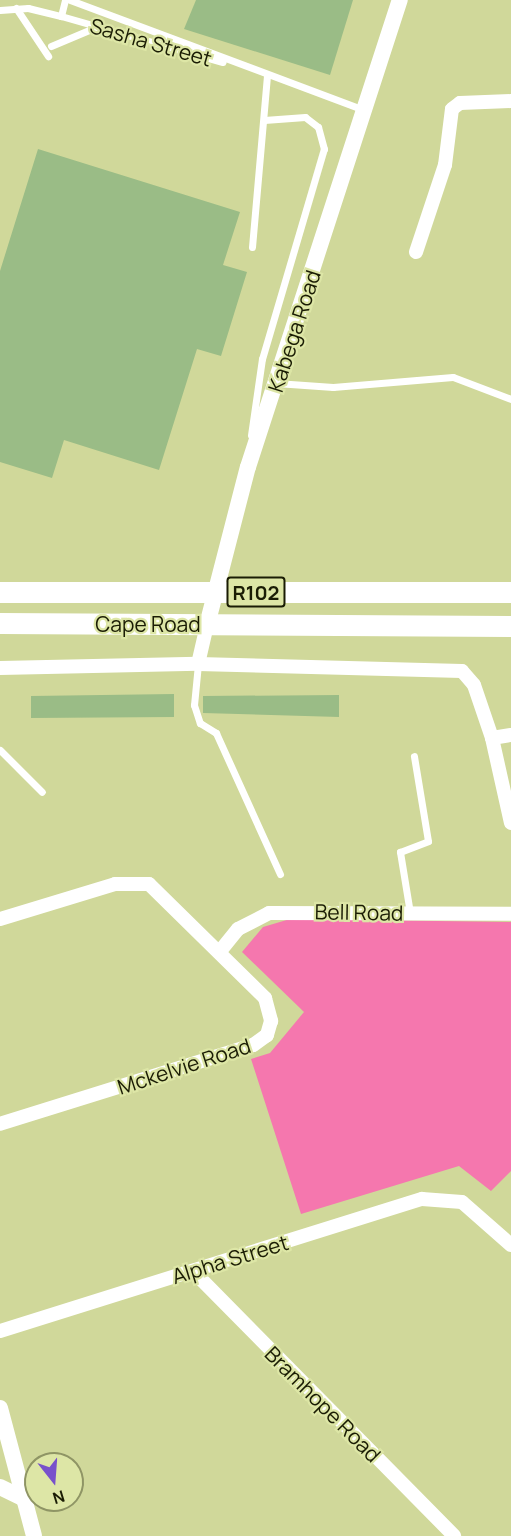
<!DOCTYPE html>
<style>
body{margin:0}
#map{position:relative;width:511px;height:1536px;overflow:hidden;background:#d0d89a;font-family:Manrope,sans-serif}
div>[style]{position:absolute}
.green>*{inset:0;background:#f577ae}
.building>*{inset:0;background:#9abc86}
.service>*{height:7px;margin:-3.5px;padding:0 3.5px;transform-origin:3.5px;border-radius:3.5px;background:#fff}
.minor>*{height:14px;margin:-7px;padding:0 7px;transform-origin:7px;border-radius:7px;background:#fff}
.tertiary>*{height:16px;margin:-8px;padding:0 8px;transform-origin:8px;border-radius:8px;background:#fff}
.primary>*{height:21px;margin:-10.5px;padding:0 10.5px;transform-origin:10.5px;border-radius:10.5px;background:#fff}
span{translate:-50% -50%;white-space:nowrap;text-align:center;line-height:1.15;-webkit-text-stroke:4.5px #dde6a6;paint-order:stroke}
.shield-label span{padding:2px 4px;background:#dde6a6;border:2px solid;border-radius:4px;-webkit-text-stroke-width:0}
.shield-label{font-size:20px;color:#1a1c04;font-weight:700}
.street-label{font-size:21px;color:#1a1c04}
.north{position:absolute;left:24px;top:1452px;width:60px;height:60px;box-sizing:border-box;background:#dde6a6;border:2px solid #8f9565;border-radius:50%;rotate:163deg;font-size:16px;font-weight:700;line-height:24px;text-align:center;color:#1a1c04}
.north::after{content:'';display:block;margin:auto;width:21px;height:27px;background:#7851cb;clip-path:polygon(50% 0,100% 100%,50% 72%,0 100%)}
</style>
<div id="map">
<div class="green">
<i style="clip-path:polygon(290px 919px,511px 922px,511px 1171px,491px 1191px,459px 1166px,301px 1214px,251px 1059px,270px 1053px,304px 1012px,242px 952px,263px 927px)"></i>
</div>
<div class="building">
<i style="clip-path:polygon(196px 0,353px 0,330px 75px,184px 29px)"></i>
<i style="clip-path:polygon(38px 149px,240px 212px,223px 265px,247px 272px,221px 356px,197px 349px,159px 470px,64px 440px,52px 478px,0 462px,0 271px)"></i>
<i style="clip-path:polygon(174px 694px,174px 717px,31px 718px,31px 696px)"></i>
<i style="clip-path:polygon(339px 695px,339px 717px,203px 713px,203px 696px)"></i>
</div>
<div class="service">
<i style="left:70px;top:0;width:314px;rotate:20.5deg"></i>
<i style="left:16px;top:8px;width:58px;rotate:56.3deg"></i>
<i style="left:0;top:10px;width:28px;rotate:-4deg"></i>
<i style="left:28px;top:8px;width:34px;rotate:14deg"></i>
<i style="left:61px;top:16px;width:168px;rotate:15.9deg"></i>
<i style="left:61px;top:16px;width:16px;rotate:-76deg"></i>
<i style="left:51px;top:46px;width:49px;rotate:-22.9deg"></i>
<i style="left:252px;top:247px;width:171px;rotate:-85deg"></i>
<i style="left:276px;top:383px;width:57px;rotate:4deg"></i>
<i style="left:333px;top:387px;width:120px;rotate:-4.8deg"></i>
<i style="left:453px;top:377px;width:62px;rotate:20.8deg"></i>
<i style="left:251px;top:435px;width:77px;rotate:-81.8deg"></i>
<i style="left:262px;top:359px;width:219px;rotate:-73.6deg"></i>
<i style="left:324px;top:149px;width:23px;rotate:-105deg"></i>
<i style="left:318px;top:127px;width:16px;rotate:-142deg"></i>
<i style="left:305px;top:117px;width:41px;rotate:175.8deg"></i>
<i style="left:198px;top:664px;width:41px;rotate:95.6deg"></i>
<i style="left:194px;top:705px;width:19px;rotate:72deg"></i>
<i style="left:200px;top:723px;width:19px;rotate:32deg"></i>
<i style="left:216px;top:733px;width:155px;rotate:65.6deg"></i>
<i style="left:0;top:750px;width:59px;rotate:45deg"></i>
<i style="left:410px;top:913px;width:62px;rotate:-99.3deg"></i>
<i style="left:400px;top:852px;width:30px;rotate:-21deg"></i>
<i style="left:428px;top:841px;width:86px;rotate:-99.4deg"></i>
</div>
<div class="minor">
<i style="left:416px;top:252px;width:92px;rotate:-71.6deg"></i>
<i style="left:445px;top:165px;width:56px;rotate:-82.9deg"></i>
<i style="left:452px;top:109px;width:10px;rotate:-37deg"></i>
<i style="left:460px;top:103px;width:51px;rotate:-2.2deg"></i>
<i style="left:198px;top:664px;width:40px;rotate:-77deg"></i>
<i style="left:0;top:668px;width:198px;rotate:-1.2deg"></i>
<i style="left:198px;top:664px;width:264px;rotate:1.5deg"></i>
<i style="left:462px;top:671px;width:18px;rotate:49deg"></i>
<i style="left:474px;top:685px;width:56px;rotate:71.2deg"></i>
<i style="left:492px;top:738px;width:87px;rotate:77.4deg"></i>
<i style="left:492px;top:738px;width:19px;rotate:-9deg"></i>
<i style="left:0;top:919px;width:120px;rotate:-16.9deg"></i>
<i style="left:115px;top:884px;width:34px"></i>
<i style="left:149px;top:884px;width:163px;rotate:44.5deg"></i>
<i style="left:265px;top:998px;width:24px;rotate:75deg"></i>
<i style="left:271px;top:1021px;width:15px;rotate:106deg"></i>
<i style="left:267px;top:1035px;width:17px;rotate:144deg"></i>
<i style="left:253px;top:1045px;width:265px;rotate:162.7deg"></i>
<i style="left:221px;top:950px;width:27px;rotate:-51deg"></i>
<i style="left:238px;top:929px;width:35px;rotate:-27deg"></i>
<i style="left:269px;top:913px;width:242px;rotate:0.2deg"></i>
<i style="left:193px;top:1271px;width:372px;rotate:45.4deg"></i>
<i style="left:0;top:1331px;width:442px;rotate:-17.4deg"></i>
<i style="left:422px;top:1199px;width:40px;rotate:4.3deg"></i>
<i style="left:462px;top:1202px;width:65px;rotate:41.3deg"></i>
</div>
<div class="tertiary">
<i style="left:207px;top:625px;width:163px;rotate:-75.5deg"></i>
<i style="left:248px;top:467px;width:491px;rotate:-72deg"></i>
<i style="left:0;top:1408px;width:132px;rotate:75.1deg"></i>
<i style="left:0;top:1487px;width:28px;rotate:26deg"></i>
</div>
<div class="primary">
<i style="left:0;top:592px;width:511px"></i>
<i style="left:0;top:623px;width:511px;rotate:0.34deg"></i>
</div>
<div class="shield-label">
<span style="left:256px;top:592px">R102</span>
</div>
<div class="street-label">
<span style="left:151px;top:42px;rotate:16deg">Sasha Street</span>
<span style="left:294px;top:331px;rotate:-72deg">Kabega Road</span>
<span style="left:148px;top:624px">Cape Road</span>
<span style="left:359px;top:912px;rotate:1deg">Bell Road</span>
<span style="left:184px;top:1066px;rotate:-18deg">Mckelvie Road</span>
<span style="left:230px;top:1259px;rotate:-17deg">Alpha Street</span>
<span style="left:323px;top:1404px;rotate:45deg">Bramhope Road</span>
</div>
<div class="north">N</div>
</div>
